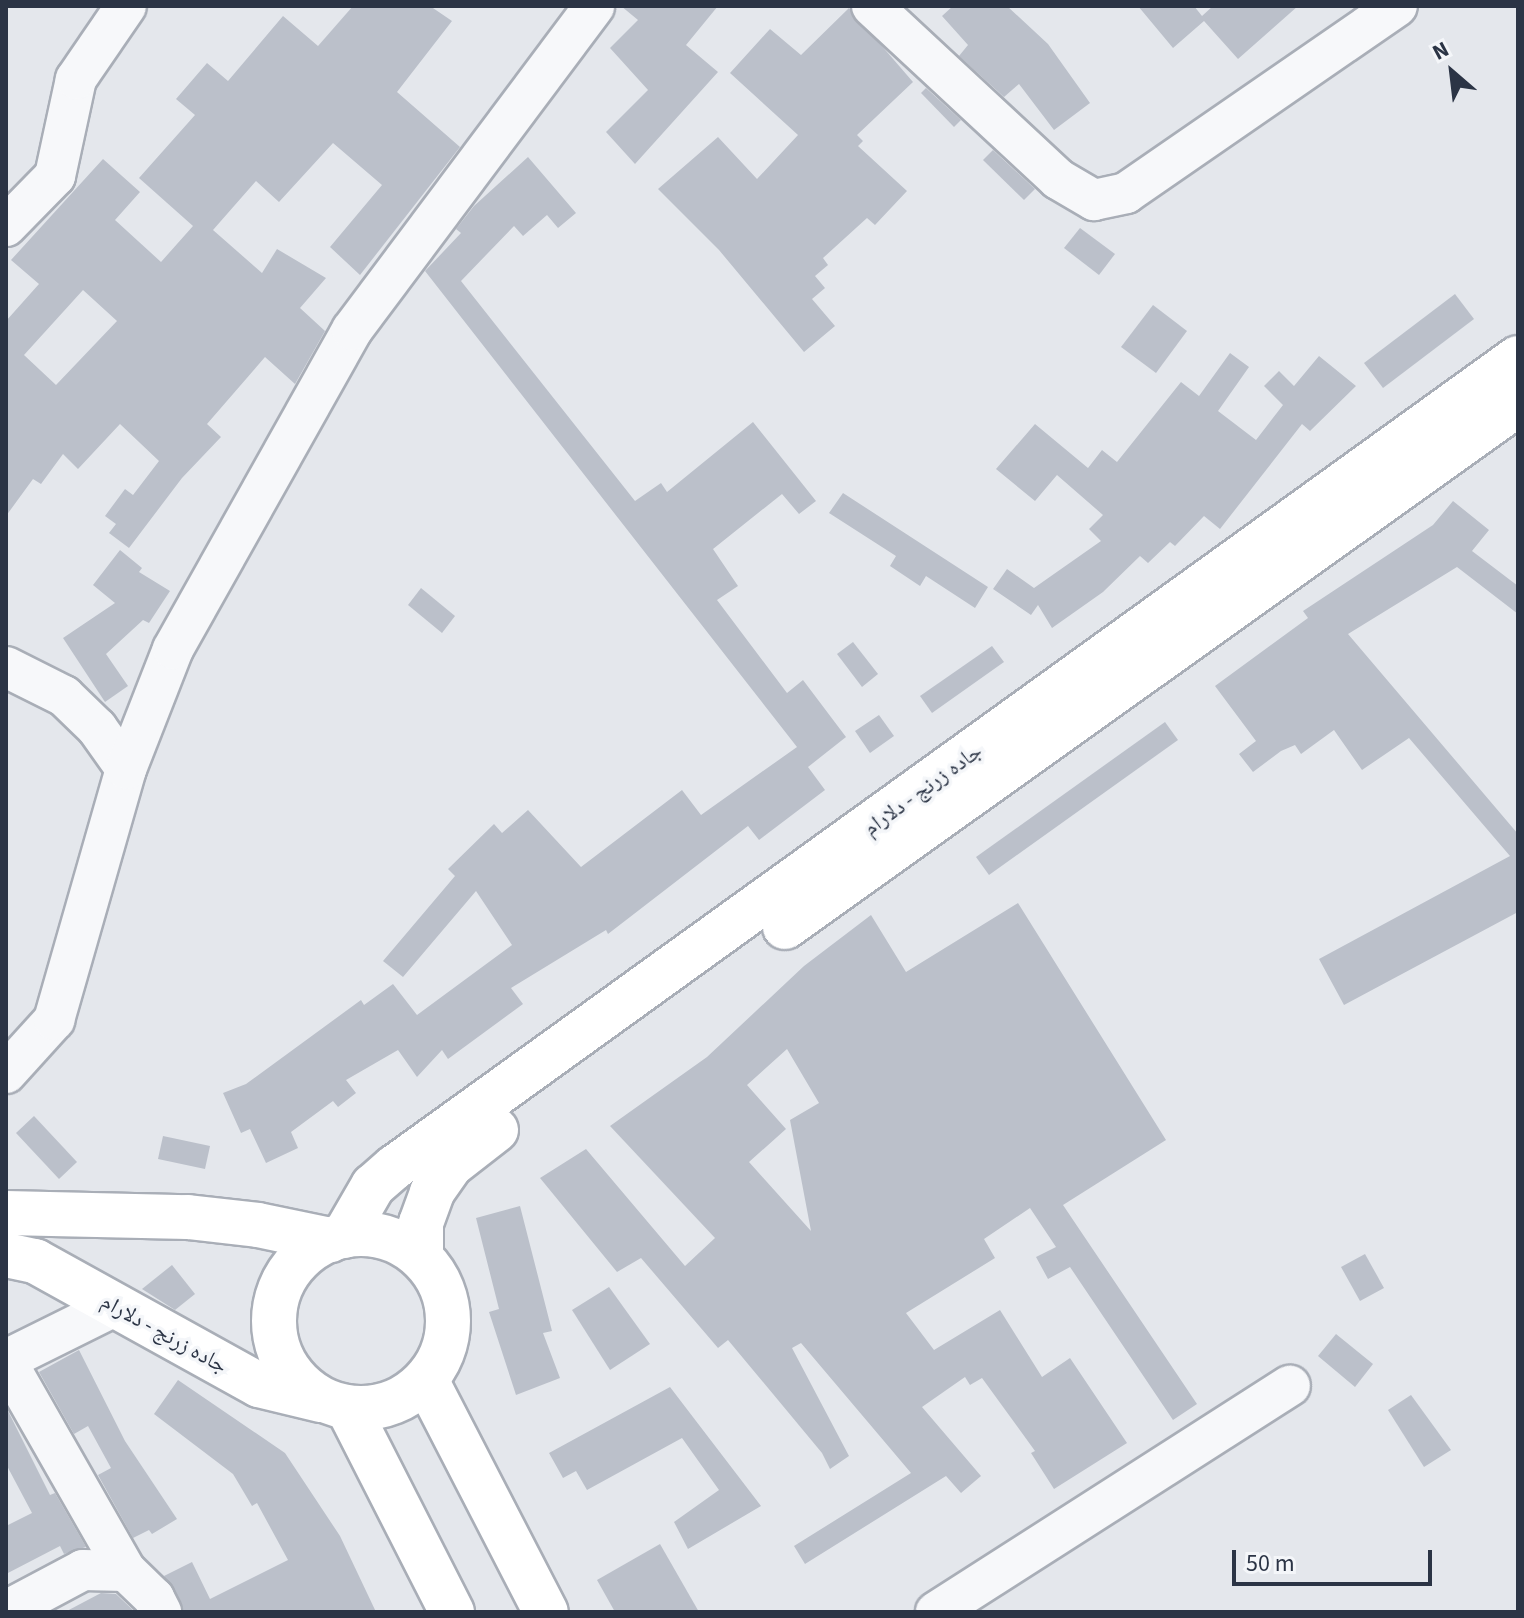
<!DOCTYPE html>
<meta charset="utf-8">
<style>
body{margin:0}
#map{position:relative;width:1524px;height:1618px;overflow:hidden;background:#e4e7ec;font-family:"Source Sans 3","Noto Naskh Arabic",sans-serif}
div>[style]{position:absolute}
.building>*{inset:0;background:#bbc0ca}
.roads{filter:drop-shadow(2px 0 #a9aeb7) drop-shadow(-2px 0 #a9aeb7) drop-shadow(0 2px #a9aeb7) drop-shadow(0 -2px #a9aeb7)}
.minor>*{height:40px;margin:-20px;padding:0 20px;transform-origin:20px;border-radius:20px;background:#f7f8fa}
.major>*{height:44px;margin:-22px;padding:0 22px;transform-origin:22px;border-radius:22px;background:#fff}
.highway>*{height:44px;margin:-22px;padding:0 22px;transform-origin:22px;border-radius:22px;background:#fff}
.highway>.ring{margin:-22px;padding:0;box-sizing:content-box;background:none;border:44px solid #fff;border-radius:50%}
span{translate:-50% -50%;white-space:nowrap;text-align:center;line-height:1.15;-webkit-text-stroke:7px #f4f6f9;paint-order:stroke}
.street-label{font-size:22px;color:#2b3445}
.frame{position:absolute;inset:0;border:8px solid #2b3445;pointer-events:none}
.north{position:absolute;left:1412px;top:32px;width:80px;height:80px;-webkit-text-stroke:6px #f4f6f9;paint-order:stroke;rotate:332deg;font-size:22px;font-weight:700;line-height:32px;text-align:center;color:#2b3445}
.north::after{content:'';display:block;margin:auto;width:28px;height:36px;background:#2b3445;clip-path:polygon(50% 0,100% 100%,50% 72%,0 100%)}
.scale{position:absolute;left:1232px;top:1550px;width:200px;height:36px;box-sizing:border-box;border:4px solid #2b3445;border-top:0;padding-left:10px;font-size:24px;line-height:28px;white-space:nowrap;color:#2b3445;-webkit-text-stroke:6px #f4f6f9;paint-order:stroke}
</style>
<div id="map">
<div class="building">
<i style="clip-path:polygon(evenodd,353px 6px,430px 6px,452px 21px,397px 92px,460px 147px,360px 275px,330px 247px,382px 185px,333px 143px,279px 202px,256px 181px,213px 230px,262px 273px,277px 249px,326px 278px,300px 308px,325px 331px,295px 384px,265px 357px,207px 424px,221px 437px,182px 478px,129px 548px,109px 533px,116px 524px,105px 516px,125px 489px,133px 495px,159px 461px,120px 424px,78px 469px,63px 454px,41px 484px,33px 479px,6px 516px,6px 321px,39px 284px,11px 260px,103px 159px,140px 192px,115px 220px,161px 262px,193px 226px,139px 178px,195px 115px,176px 99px,207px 63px,228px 81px,283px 16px,318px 46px,353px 6px,83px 290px,117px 321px,56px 385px,24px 355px,83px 290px)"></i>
<i style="clip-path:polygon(621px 6px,718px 6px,686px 45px,718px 72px,635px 164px,606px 132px,648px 90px,610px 48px,638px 20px)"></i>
<i style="clip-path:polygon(953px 6px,1007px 6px,1048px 44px,1090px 103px,1054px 130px,1019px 84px,1004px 97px,959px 56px,968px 45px,942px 16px)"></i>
<i style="clip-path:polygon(1138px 6px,1194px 6px,1202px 16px,1213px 6px,1298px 6px,1238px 59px,1204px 21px,1173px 48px)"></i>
<i style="clip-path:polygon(849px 8px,913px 82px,857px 135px,863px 141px,858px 146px,907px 191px,875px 225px,867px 218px,823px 258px,828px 265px,815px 276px,825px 288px,812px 299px,835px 326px,804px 352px,719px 250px,658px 189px,718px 137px,757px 179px,798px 135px,730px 73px,770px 29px,801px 55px)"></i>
<i style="clip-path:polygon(926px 88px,961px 120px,954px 127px,921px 93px)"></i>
<i style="clip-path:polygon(993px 150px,1035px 189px,1024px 200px,983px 160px)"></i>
<i style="clip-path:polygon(528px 157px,576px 213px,558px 228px,547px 215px,523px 236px,514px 226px,461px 281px,635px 501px,661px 483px,667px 492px,753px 422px,816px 501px,799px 514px,782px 494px,713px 549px,738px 586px,717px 600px,787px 693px,803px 680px,846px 737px,808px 767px,825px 790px,759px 840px,748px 826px,608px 934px,606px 930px,511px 988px,523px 1004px,448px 1059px,442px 1050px,417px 1077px,398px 1050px,346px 1080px,356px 1093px,338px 1107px,333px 1101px,291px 1132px,298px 1148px,266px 1163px,250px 1129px,241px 1133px,223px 1093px,246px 1084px,361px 1000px,364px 1005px,393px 984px,417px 1015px,512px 945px,476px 891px,403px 977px,383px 961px,455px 876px,448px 869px,494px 824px,502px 833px,528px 810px,581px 867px,682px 790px,701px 815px,797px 747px,425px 271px,461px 233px,456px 229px,474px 206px)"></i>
<i style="clip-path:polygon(1080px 228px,1115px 254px,1099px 275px,1064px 248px)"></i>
<i style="clip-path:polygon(1455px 294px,1474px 319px,1383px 388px,1364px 363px)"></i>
<i style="clip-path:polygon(1153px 305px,1187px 331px,1156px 373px,1121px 347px)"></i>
<i style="clip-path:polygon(1230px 353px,1249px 367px,1218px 411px,1256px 440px,1283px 405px,1264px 386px,1279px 371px,1294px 386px,1319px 356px,1356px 386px,1310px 431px,1302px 424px,1220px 529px,1204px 516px,1175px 546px,1170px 542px,1148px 563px,1140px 556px,1103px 592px,1052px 628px,1038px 605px,1031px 615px,993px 589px,1007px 569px,1034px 588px,1101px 541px,1089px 529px,1103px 515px,1057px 475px,1035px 501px,996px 469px,1035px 424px,1088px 468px,1102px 450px,1117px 462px,1181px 382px,1199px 396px)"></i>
<i style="clip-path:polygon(843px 493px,988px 587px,975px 608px,926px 576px,920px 586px,890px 566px,896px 556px,829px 513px)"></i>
<i style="clip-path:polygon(1453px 501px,1489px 530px,1472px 551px,1518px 586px,1518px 614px,1457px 567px,1348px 634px,1518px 834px,1518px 912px,1344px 1005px,1319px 959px,1510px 856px,1409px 738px,1362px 770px,1334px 730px,1301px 754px,1295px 745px,1281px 751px,1253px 772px,1239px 754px,1256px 741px,1215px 686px,1308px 618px,1303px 611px,1433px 525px)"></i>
<i style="clip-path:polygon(120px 550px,142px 568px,139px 572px,170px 591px,149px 623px,143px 620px,106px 654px,128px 686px,105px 702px,63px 638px,115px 603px,93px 585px)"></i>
<i style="clip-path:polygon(421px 588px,455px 616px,442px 633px,408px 605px)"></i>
<i style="clip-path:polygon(853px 642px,878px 674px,862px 687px,837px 654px)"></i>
<i style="clip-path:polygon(992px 646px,1004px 662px,932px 713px,920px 696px)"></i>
<i style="clip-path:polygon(879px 715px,894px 736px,870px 753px,855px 731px)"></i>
<i style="clip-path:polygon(1165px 722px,1178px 740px,989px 875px,976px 857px)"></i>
<i style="clip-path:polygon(evenodd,1018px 903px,1166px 1140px,1063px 1205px,1197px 1404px,1173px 1420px,1070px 1267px,1048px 1279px,1036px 1257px,1056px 1247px,1030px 1208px,984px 1239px,995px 1258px,906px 1313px,934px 1350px,1000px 1310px,1042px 1377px,1070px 1358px,1127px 1443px,1054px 1489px,1031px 1453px,1035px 1451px,982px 1378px,970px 1385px,965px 1377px,922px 1407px,981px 1476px,961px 1493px,946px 1476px,805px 1564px,794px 1546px,911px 1473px,801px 1343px,792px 1348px,849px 1456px,830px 1469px,822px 1453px,728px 1340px,718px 1348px,641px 1258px,617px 1272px,540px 1178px,586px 1149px,685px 1266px,715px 1238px,610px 1126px,707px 1057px,804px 966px,871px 915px,906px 972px,1018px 903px,787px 1049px,819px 1103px,790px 1120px,811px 1231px,749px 1162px,786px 1129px,747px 1085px,787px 1049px)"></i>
<i style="clip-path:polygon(34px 1116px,77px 1162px,59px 1179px,16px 1133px)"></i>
<i style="clip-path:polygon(163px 1136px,210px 1146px,205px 1169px,158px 1159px)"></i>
<i style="clip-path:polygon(520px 1206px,552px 1331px,543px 1333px,560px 1378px,516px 1395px,489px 1312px,499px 1309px,476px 1218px)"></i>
<i style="clip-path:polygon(1365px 1254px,1384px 1288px,1360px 1301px,1341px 1267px)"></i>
<i style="clip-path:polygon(172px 1265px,195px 1294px,175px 1310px,142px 1289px)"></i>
<i style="clip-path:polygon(609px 1287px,650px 1344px,610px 1370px,572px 1310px)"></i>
<i style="clip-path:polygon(1336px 1334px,1373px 1364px,1355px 1387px,1318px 1356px)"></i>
<i style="clip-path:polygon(79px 1350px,125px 1441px,177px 1519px,152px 1534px,149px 1530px,133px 1538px,98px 1475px,111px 1468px,88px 1426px,74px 1434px,39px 1372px)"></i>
<i style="clip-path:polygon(178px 1380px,285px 1453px,340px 1536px,376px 1612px,184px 1612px,164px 1576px,192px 1562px,210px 1599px,288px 1560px,257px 1503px,252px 1506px,233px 1474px,154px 1414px)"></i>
<i style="clip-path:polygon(670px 1387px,761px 1506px,688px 1549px,674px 1522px,719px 1490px,682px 1438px,587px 1490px,576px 1471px,563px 1478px,549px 1453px)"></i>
<i style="clip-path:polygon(1411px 1395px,1451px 1450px,1424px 1467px,1388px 1410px)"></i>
<i style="clip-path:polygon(6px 1407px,50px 1495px,55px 1493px,86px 1547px,64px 1554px,60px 1546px,6px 1574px,6px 1526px,32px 1513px,6px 1464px)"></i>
<i style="clip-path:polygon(660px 1544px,699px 1612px,615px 1612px,597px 1580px)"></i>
<i style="clip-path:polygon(101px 1593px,116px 1594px,135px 1612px,65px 1612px)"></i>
</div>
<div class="roads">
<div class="minor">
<i style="left:872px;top:6px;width:254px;rotate:42.9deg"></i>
<i style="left:1058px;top:179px;width:42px;rotate:30.3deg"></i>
<i style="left:1094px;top:200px;width:33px;rotate:-12deg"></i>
<i style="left:1126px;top:193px;width:329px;rotate:-34.6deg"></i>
<i style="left:6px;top:226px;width:70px;rotate:-45.6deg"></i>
<i style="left:55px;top:176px;width:99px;rotate:-77.8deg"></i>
<i style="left:76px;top:79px;width:88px;rotate:-55.6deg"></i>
<i style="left:6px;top:667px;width:65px;rotate:26.6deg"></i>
<i style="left:64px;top:696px;width:46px;rotate:44.1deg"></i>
<i style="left:97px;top:728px;width:50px;rotate:54.7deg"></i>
<i style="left:6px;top:1073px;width:72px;rotate:-47.8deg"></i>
<i style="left:54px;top:1020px;width:261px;rotate:-74deg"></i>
<i style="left:126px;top:769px;width:129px;rotate:-68.6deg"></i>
<i style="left:173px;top:649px;width:366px;rotate:-60.7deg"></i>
<i style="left:352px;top:330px;width:404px;rotate:-53.2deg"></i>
<i style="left:6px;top:1360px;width:119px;rotate:-26.4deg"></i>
<i style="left:6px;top:1361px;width:242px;rotate:60.3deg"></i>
<i style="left:6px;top:1611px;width:87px;rotate:-28deg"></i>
<i style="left:83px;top:1570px;width:43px;rotate:1.3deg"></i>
<i style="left:126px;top:1571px;width:39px;rotate:44deg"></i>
<i style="left:154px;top:1598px;width:16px;rotate:63deg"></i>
<i style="left:936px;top:1612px;width:420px;rotate:-32.6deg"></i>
</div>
<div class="major">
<i style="left:426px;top:1380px;width:261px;rotate:62.7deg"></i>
<i style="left:349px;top:1410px;width:227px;rotate:63deg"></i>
</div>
<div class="highway">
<i style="left:785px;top:927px;width:900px;rotate:-35.51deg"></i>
<i style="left:6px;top:1213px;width:182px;rotate:1.3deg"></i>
<i style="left:188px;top:1217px;width:70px;rotate:6.5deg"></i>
<i style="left:258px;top:1225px;width:74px;rotate:11.8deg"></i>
<i class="ring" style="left:274px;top:1234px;width:130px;height:130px"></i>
<i style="left:344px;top:1236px;width:58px;rotate:-59.9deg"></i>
<i style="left:373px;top:1186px;width:29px;rotate:-41deg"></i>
<i style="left:395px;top:1167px;width:1384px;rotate:-35.77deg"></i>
<i style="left:6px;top:1255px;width:30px;rotate:12deg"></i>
<i style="left:35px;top:1261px;width:256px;rotate:29deg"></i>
<i style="left:259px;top:1385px;width:64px;rotate:13.6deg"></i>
<i style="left:421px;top:1257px;width:34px;rotate:-90deg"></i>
<i style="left:421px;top:1223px;width:33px;rotate:-70deg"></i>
<i style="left:432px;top:1192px;width:33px;rotate:-55deg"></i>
<i style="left:451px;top:1165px;width:57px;rotate:-37.9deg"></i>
</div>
</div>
<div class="street-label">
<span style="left:923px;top:790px;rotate:-36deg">جاده زرنج - دلارام</span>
<span style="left:164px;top:1334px;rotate:29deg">جاده زرنج - دلارام</span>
</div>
<div class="frame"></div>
<div class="north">N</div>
<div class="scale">50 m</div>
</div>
